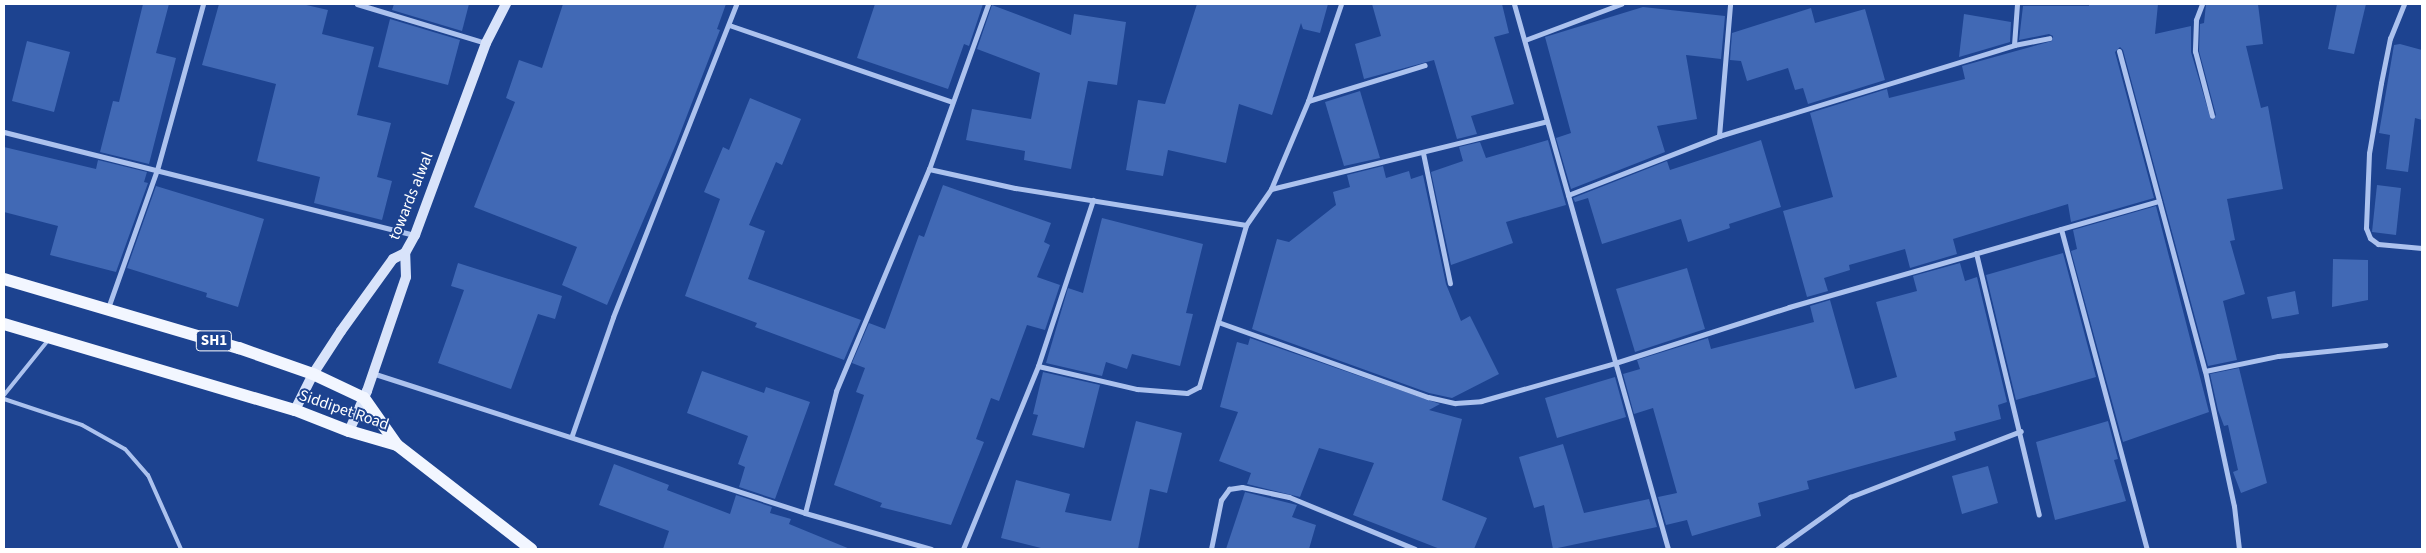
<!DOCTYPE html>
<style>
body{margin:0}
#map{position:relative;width:2426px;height:553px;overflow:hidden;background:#1d4390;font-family:"Source Sans 3",sans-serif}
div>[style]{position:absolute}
.building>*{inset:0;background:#4169b5}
.lane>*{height:4px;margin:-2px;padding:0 2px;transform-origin:2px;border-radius:2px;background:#acc2ee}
.street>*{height:5px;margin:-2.5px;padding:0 2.5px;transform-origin:2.5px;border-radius:2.5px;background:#acc2ee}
.secondary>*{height:10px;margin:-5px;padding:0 5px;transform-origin:5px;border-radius:5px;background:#d8e3fa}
.primary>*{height:12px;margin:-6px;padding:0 6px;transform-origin:6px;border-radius:6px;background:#f2f6ff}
span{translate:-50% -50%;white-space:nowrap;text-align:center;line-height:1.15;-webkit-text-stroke:4px #1d4390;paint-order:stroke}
.shield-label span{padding:1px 4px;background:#1d4390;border:1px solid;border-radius:4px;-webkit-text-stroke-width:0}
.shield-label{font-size:15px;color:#fff;font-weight:700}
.street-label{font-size:16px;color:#fff}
.frame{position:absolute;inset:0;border:5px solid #fff;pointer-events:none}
</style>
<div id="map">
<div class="building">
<i style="clip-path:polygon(143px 4px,169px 4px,156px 53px,176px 58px,149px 164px,100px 152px,113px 101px,119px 102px)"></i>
<i style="clip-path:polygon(219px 4px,302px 4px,328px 10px,322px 34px,374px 47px,357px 115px,391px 123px,377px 177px,392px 181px,382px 220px,314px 203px,320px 177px,257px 161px,276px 84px,202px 65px)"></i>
<i style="clip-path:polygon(394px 4px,469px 4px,462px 31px,392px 10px)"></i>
<i style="clip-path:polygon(563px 4px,726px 4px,717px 29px,720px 30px,676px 144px,607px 305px,562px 285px,577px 247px,474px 207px,515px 102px,506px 98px,519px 60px,542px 68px)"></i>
<i style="clip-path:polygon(875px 4px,983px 4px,969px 46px,964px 44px,948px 89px,857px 58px)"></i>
<i style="clip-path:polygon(1197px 4px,1328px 4px,1320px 33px,1303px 29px,1301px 23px,1272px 115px,1239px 104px,1226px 163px,1168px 150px,1163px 176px,1126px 170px,1138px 100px,1165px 104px)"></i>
<i style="clip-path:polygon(1372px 4px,1502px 4px,1509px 33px,1494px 37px,1514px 104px,1471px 116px,1477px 134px,1457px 139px,1434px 60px,1364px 79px,1355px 44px,1381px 36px)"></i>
<i style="clip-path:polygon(2089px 4px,2158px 4px,2155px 34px,2191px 26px,2191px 52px,2211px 120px,2216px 115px,2199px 51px,2200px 24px,2204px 23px,2206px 4px,2258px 4px,2263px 44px,2246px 46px,2261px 108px,2268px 106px,2283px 189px,2227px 199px,2235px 240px,2230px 241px,2245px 294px,2223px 301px,2237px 360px,2208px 366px,2123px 50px,2120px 47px,2115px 52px,2154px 198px,2071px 222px,2068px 204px,1953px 239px,1957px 254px,1910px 268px,1905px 249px,1849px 265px,1850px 270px,1824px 278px,1828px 291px,1807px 297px,1783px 211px,1833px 197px,1810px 113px,1887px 89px,1889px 98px,1965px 79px,1962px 66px,2052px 41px,2053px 36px,2049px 34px,2019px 40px,2023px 6px,2089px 6px)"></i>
<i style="clip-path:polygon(2337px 4px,2366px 4px,2354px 54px,2328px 49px)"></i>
<i style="clip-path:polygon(992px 5px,1071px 35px,1074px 14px,1126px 22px,1117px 85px,1088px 81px,1071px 169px,1024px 160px,1025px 151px,966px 140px,972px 109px,1031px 119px,1040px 73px,977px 49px)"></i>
<i style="clip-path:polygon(1643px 7px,1725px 16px,1721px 59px,1686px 55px,1697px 119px,1657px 126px,1665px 152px,1571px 189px,1556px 138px,1571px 133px,1545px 37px)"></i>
<i style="clip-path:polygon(1811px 8px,1815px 23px,1865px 9px,1885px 80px,1808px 104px,1803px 88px,1795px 90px,1788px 68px,1747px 81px,1741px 61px,1730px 60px,1732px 33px)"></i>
<i style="clip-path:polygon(1964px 14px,2011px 22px,2010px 42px,1959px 57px)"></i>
<i style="clip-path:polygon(390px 19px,460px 40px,448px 85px,378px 67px)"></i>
<i style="clip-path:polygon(27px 41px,70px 52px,54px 112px,12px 101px)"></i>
<i style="clip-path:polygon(2400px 44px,2422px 50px,2422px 120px,2415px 118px,2408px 172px,2386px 169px,2390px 135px,2379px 133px,2394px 45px)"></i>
<i style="clip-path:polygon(1360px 91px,1380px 158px,1344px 166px,1325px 102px)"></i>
<i style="clip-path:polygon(750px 98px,801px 119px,782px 165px,776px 162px,749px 225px,765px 231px,748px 279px,861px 320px,844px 360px,755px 327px,757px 323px,685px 296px,720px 199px,704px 192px,723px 147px,729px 150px)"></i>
<i style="clip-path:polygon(1548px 140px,1566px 205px,1506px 222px,1513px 243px,1451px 265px,1431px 172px,1463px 161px,1459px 147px,1480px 142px,1486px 158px)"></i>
<i style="clip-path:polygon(1761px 140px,1781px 207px,1729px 224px,1730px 228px,1688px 242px,1681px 219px,1602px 244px,1588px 198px,1575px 202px,1573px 198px,1667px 161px,1670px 170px)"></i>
<i style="clip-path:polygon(4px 147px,96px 169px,98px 160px,147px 172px,144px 182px,148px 183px,116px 272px,50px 255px,58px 226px,4px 212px)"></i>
<i style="clip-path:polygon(1383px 166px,1386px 178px,1409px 171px,1411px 179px,1423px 175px,1446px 284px,1461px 321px,1470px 316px,1499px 374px,1452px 398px,1429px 393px,1252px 329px,1277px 239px,1289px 242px,1336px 205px,1333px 192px,1350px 187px,1347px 175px)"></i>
<i style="clip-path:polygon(943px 185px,1051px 223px,1044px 242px,1050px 245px,1037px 277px,1060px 285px,1045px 330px,1027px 325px,999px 401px,991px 398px,976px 439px,984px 442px,951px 525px,880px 507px,882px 503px,834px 485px,864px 395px,856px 392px,865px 368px,852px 363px,869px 323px,885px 329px,919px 235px,924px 237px)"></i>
<i style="clip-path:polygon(2377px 185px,2401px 188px,2396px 235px,2372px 232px)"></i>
<i style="clip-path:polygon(156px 186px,264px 219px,238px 307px,206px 297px,207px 293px,127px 268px)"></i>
<i style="clip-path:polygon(2156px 206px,2209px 412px,2123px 442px,2071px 251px,2077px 249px,2073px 230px)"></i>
<i style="clip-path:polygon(1102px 218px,1203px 244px,1186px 313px,1193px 314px,1180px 366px,1132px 354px,1127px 369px,1106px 362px,1102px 376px,1046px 363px,1068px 288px,1083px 293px)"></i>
<i style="clip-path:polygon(2063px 253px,2096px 377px,2016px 400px,1986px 275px)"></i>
<i style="clip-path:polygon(2333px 259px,2368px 260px,2368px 300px,2332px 307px)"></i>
<i style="clip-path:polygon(458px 263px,562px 296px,555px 319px,538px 314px,511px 389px,438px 363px,464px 290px,451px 286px)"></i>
<i style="clip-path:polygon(1960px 263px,1965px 281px,1977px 277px,2007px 402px,1998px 405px,2001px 419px,1954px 432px,1956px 440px,1807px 481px,1809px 489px,1758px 503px,1761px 516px,1692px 536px,1687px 520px,1666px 525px,1658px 497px,1677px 493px,1653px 408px,1634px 414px,1623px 374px,1640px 369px,1637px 360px,1708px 338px,1711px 349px,1814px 322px,1810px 306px,1830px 300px,1855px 389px,1897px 377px,1876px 302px,1917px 291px,1913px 276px)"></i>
<i style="clip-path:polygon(1687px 268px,1705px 329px,1635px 352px,1616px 289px)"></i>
<i style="clip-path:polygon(2295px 291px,2299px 314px,2272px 319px,2267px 297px)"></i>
<i style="clip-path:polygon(1250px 338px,1440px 404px,1429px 410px,1462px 419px,1442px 500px,1487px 518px,1474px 549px,1440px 549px,1353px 515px,1374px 463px,1319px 448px,1300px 497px,1247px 484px,1251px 473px,1219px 461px,1238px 412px,1220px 407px,1237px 342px,1248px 345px)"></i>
<i style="clip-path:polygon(2239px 368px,2267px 483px,2241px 493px,2233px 472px,2238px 470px,2228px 425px,2224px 426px,2218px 410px,2210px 374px)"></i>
<i style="clip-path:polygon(702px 371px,764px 393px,766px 387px,810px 402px,775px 499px,739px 487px,745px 467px,738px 464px,748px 436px,687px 413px)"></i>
<i style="clip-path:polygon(1043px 372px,1100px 385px,1084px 448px,1032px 435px,1038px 415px,1033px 414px)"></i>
<i style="clip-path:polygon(1615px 377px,1626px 417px,1557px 438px,1545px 398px)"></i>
<i style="clip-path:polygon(1136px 421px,1182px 433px,1167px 493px,1150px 489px,1138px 549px,1045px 549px,1001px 538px,1016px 480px,1070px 494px,1065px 512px,1111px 521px)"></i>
<i style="clip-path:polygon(2108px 421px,2118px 459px,2114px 460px,2126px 501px,2055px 520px,2036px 442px)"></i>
<i style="clip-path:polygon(1563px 444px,1584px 513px,1649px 499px,1657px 527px,1553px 549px,1544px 505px,1534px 508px,1519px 457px)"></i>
<i style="clip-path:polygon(614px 464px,669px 485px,667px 490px,730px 514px,736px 495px,772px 507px,770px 513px,791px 519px,789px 524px,850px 549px,663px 549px,669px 531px,599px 505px)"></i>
<i style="clip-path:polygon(1988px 466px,1998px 503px,1962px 514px,1952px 476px)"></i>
<i style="clip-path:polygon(1245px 492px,1297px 505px,1292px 517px,1316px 525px,1309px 549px,1226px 549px)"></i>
</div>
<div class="lane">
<i style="left:4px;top:395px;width:72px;rotate:-51.2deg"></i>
<i style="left:4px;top:399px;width:82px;rotate:18.4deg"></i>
<i style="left:82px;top:425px;width:49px;rotate:29.2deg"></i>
<i style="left:125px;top:449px;width:35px;rotate:49deg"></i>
<i style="left:148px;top:475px;width:81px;rotate:66deg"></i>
</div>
<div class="street">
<i style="left:357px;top:4px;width:135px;rotate:16.8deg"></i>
<i style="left:1514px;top:4px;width:566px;rotate:74.22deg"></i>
<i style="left:2202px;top:4px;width:17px;rotate:111deg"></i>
<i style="left:2196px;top:20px;width:31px;rotate:92deg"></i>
<i style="left:2195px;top:51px;width:67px;rotate:75.3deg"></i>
<i style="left:2404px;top:4px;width:37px;rotate:112deg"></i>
<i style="left:2390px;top:38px;width:46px;rotate:101.3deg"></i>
<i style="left:2381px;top:83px;width:71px;rotate:99.7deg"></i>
<i style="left:2369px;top:153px;width:75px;rotate:92.3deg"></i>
<i style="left:2366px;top:228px;width:11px;rotate:68deg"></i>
<i style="left:2370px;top:238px;width:10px;rotate:37deg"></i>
<i style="left:2378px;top:244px;width:44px;rotate:5.2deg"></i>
<i style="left:729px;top:25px;width:236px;rotate:19deg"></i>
<i style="left:1525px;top:40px;width:103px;rotate:-20.6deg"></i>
<i style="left:2014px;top:45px;width:41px;rotate:-85.8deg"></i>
<i style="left:2119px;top:51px;width:331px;rotate:75deg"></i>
<i style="left:2205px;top:371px;width:138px;rotate:77.9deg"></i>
<i style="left:2234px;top:506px;width:43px;rotate:83.4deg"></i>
<i style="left:1308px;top:101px;width:122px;rotate:-17.1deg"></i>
<i style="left:4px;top:132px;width:424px;rotate:14.1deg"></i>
<i style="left:1719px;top:136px;width:132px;rotate:-85.2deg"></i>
<i style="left:1423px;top:153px;width:133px;rotate:78.3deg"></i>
<i style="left:929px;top:169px;width:88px;rotate:12.5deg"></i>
<i style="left:1015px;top:188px;width:234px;rotate:9.1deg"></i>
<i style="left:1246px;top:225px;width:44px;rotate:-55.2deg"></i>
<i style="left:1271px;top:189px;width:284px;rotate:-13.8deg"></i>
<i style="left:1271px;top:189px;width:95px;rotate:-67.2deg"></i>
<i style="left:1308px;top:101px;width:102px;rotate:-71.2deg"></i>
<i style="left:1568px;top:195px;width:162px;rotate:-21.3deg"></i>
<i style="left:1719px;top:136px;width:309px;rotate:-17.1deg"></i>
<i style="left:2014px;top:45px;width:36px;rotate:-11deg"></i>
<i style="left:2061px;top:229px;width:331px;rotate:75deg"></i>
<i style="left:1976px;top:253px;width:269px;rotate:76.5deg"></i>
<i style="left:108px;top:308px;width:146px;rotate:-70.5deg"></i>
<i style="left:157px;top:170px;width:172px;rotate:-74.5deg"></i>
<i style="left:1218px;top:322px;width:223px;rotate:19.7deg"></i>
<i style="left:1428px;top:397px;width:28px;rotate:13deg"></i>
<i style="left:1455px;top:403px;width:26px;rotate:-4deg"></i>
<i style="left:1481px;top:401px;width:139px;rotate:-15.8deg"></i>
<i style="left:1615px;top:363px;width:183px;rotate:-17.8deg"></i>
<i style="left:1789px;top:307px;width:385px;rotate:-16deg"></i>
<i style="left:1038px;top:366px;width:102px;rotate:13.1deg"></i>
<i style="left:1137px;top:389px;width:50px;rotate:4.6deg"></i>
<i style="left:1187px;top:393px;width:13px;rotate:-27deg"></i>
<i style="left:1199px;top:387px;width:169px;rotate:-73.8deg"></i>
<i style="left:2205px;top:371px;width:75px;rotate:-11.6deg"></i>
<i style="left:2278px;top:356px;width:108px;rotate:-5.9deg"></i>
<i style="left:372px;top:373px;width:455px;rotate:17.9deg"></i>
<i style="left:805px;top:513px;width:131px;rotate:15.9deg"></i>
<i style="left:572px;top:435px;width:125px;rotate:-70.8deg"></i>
<i style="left:613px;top:317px;width:336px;rotate:-68.5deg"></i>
<i style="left:805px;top:513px;width:126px;rotate:-75.7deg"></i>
<i style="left:836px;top:391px;width:241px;rotate:-67.3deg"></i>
<i style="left:929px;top:169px;width:175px;rotate:-70.3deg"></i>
<i style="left:963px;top:549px;width:198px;rotate:-67.7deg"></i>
<i style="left:1038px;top:366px;width:175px;rotate:-71.7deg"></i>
<i style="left:1211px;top:549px;width:50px;rotate:-78.5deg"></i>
<i style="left:1221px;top:500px;width:14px;rotate:-54deg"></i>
<i style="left:1229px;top:489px;width:13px;rotate:-9deg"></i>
<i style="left:1242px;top:487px;width:48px;rotate:12deg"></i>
<i style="left:1289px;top:497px;width:136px;rotate:22.4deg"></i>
<i style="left:1777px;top:549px;width:90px;rotate:-35.5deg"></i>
<i style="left:1850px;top:497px;width:183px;rotate:-21.1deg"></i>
</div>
<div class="secondary">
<i style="left:295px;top:410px;width:40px;rotate:-63.4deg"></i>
<i style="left:313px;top:374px;width:51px;rotate:-56.9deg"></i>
<i style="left:341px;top:331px;width:89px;rotate:-54.2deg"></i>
<i style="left:393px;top:259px;width:13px;rotate:-27deg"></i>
<i style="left:349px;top:431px;width:44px;rotate:-65.8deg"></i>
<i style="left:367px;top:391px;width:120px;rotate:-71.1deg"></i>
<i style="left:406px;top:277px;width:24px;rotate:-92deg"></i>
<i style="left:405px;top:253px;width:21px;rotate:-61deg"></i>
<i style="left:415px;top:235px;width:205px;rotate:-69.7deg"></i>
<i style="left:486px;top:43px;width:44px;rotate:-62.9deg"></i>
</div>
<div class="primary">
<i style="left:4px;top:279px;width:245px;rotate:16.4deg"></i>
<i style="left:239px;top:348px;width:78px;rotate:19.4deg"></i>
<i style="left:313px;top:374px;width:56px;rotate:25.2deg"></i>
<i style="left:364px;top:398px;width:57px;rotate:54.9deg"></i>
<i style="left:397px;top:445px;width:170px;rotate:37.8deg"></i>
<i style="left:4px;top:324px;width:303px;rotate:16.5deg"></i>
<i style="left:295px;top:410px;width:58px;rotate:21.3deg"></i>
<i style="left:349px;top:431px;width:50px;rotate:16.3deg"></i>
</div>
<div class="shield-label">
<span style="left:214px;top:341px">SH1</span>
</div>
<div class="street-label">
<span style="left:411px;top:196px;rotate:-68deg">towards alwal</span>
<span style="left:344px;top:410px;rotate:19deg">Siddipet Road</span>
</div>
<div class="frame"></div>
</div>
